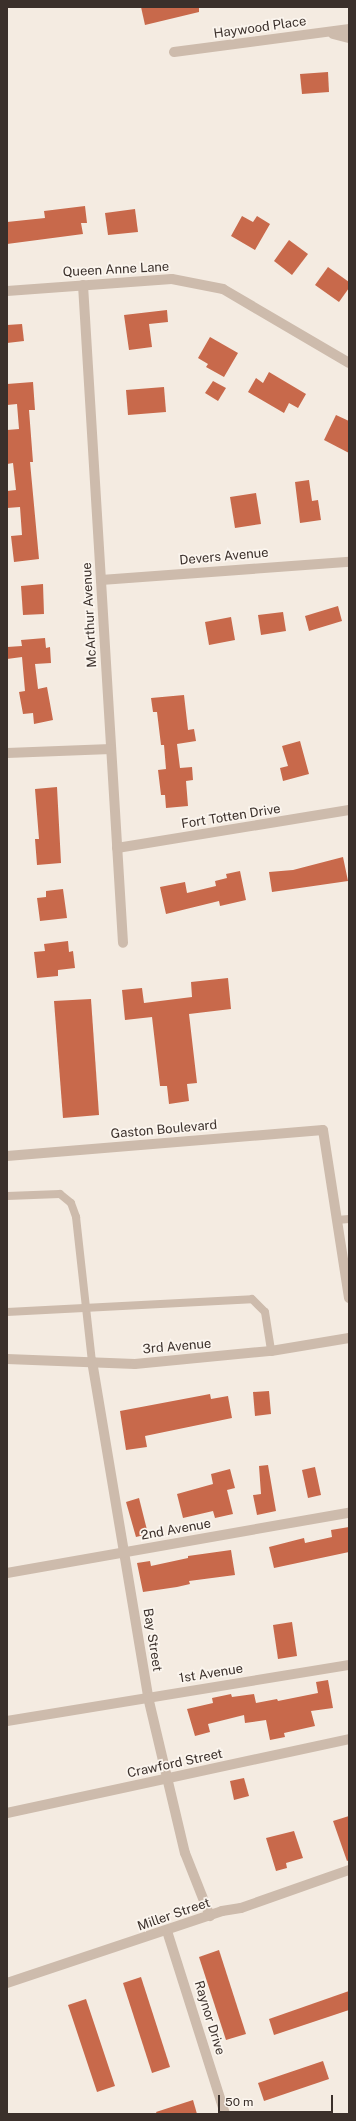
<!DOCTYPE html>
<style>
body{margin:0}
#map{position:relative;width:356px;height:2121px;overflow:hidden;background:#f4ebe1;font-family:"Public Sans",sans-serif}
div>[style]{position:absolute}
.building>*{inset:0;background:#c8694b}
.service>*{height:8px;margin:-4px;padding:0 4px;transform-origin:4px;border-radius:4px;background:#cdbbac}
.minor>*{height:10px;margin:-5px;padding:0 5px;transform-origin:5px;border-radius:5px;background:#cdbbac}
span{translate:-50% -50%;white-space:nowrap;text-align:center;line-height:1.15;-webkit-text-stroke:3.5px #fbf5ee;paint-order:stroke}
.street-label{font-size:13px;color:#3b302b}
.frame{position:absolute;inset:0;border:8px solid #3b302b;pointer-events:none}
.scale{position:absolute;left:218px;top:2095px;width:115px;height:18px;box-sizing:border-box;border:2px solid #3b302b;border-top:0;padding-left:5px;font-size:12px;line-height:14px;white-space:nowrap;color:#3b302b;-webkit-text-stroke:3px #fbf5ee;paint-order:stroke}
</style>
<div id="map">
<div class="building">
<i style="clip-path:polygon(141px 7px,199px 7px,199px 12px,145px 25px)"></i>
<i style="clip-path:polygon(328px 72px,329px 92px,302px 94px,300px 74px)"></i>
<i style="clip-path:polygon(85px 206px,87px 223px,81px 223px,83px 234px,7px 244px,7px 222px,45px 218px,44px 211px)"></i>
<i style="clip-path:polygon(135px 209px,138px 232px,108px 235px,105px 213px)"></i>
<i style="clip-path:polygon(242px 216px,253px 222px,257px 216px,270px 224px,255px 250px,231px 236px)"></i>
<i style="clip-path:polygon(289px 240px,308px 254px,292px 275px,274px 261px)"></i>
<i style="clip-path:polygon(328px 267px,349px 282px,349px 288px,339px 302px,315px 285px)"></i>
<i style="clip-path:polygon(167px 310px,168px 322px,149px 324px,152px 347px,129px 350px,124px 315px)"></i>
<i style="clip-path:polygon(22px 324px,24px 341px,7px 343px,7px 325px)"></i>
<i style="clip-path:polygon(210px 337px,238px 353px,224px 377px,206px 367px,208px 364px,198px 358px)"></i>
<i style="clip-path:polygon(269px 372px,306px 394px,298px 408px,289px 403px,284px 413px,248px 392px,256px 378px,263px 383px)"></i>
<i style="clip-path:polygon(213px 381px,226px 388px,218px 401px,205px 393px)"></i>
<i style="clip-path:polygon(33px 382px,35px 410px,29px 410px,33px 462px,30px 462px,39px 559px,14px 562px,11px 536px,22px 535px,20px 507px,7px 508px,7px 491px,16px 490px,13px 463px,7px 464px,7px 430px,19px 429px,17px 404px,7px 405px,7px 384px)"></i>
<i style="clip-path:polygon(164px 387px,166px 412px,128px 415px,126px 390px)"></i>
<i style="clip-path:polygon(336px 415px,349px 421px,349px 453px,324px 440px)"></i>
<i style="clip-path:polygon(309px 480px,312px 501px,318px 500px,321px 520px,300px 523px,295px 482px)"></i>
<i style="clip-path:polygon(256px 493px,261px 524px,235px 528px,230px 497px)"></i>
<i style="clip-path:polygon(43px 584px,44px 614px,23px 615px,21px 586px)"></i>
<i style="clip-path:polygon(338px 606px,342px 621px,309px 631px,305px 616px)"></i>
<i style="clip-path:polygon(283px 612px,286px 631px,261px 635px,258px 615px)"></i>
<i style="clip-path:polygon(231px 617px,235px 640px,209px 645px,205px 622px)"></i>
<i style="clip-path:polygon(45px 638px,46px 648px,50px 647px,51px 663px,35px 664px,38px 689px,47px 687px,53px 720px,34px 724px,33px 713px,23px 714px,19px 692px,25px 691px,22px 657px,7px 659px,7px 647px,22px 646px,21px 640px)"></i>
<i style="clip-path:polygon(184px 695px,188px 730px,194px 729px,196px 741px,177px 744px,180px 768px,192px 767px,193px 780px,186px 781px,188px 806px,166px 808px,165px 795px,161px 795px,158px 770px,166px 769px,164px 745px,161px 745px,157px 712px,153px 712px,151px 698px)"></i>
<i style="clip-path:polygon(300px 741px,309px 774px,283px 781px,280px 768px,288px 766px,282px 746px)"></i>
<i style="clip-path:polygon(57px 787px,61px 863px,37px 865px,35px 839px,39px 839px,35px 789px)"></i>
<i style="clip-path:polygon(343px 857px,348px 881px,272px 892px,269px 872px,293px 870px)"></i>
<i style="clip-path:polygon(240px 871px,246px 900px,220px 906px,219px 901px,166px 914px,160px 887px,185px 882px,187px 893px,216px 886px,215px 881px,227px 878px,226px 874px)"></i>
<i style="clip-path:polygon(63px 889px,67px 918px,40px 921px,37px 898px,46px 897px,46px 891px)"></i>
<i style="clip-path:polygon(68px 941px,69px 952px,73px 951px,75px 968px,58px 970px,58px 976px,37px 978px,34px 952px,45px 951px,44px 944px)"></i>
<i style="clip-path:polygon(228px 978px,231px 1009px,189px 1014px,197px 1083px,187px 1084px,189px 1101px,169px 1104px,167px 1086px,160px 1086px,152px 1017px,125px 1020px,122px 990px,142px 988px,144px 1003px,192px 997px,191px 982px)"></i>
<i style="clip-path:polygon(91px 999px,99px 1115px,63px 1118px,54px 1001px)"></i>
<i style="clip-path:polygon(269px 1391px,271px 1414px,255px 1416px,253px 1392px)"></i>
<i style="clip-path:polygon(210px 1394px,211px 1399px,228px 1396px,232px 1418px,145px 1436px,147px 1447px,126px 1450px,120px 1411px)"></i>
<i style="clip-path:polygon(268px 1465px,276px 1511px,257px 1515px,253px 1495px,261px 1494px,259px 1466px)"></i>
<i style="clip-path:polygon(315px 1467px,321px 1495px,308px 1498px,302px 1470px)"></i>
<i style="clip-path:polygon(230px 1469px,235px 1488px,227px 1490px,233px 1514px,215px 1518px,213px 1511px,183px 1518px,177px 1494px,213px 1484px,211px 1474px)"></i>
<i style="clip-path:polygon(139px 1498px,148px 1534px,136px 1537px,126px 1502px)"></i>
<i style="clip-path:polygon(349px 1527px,349px 1552px,274px 1568px,269px 1547px,304px 1538px,305px 1543px,332px 1537px,331px 1530px)"></i>
<i style="clip-path:polygon(231px 1550px,235px 1575px,189px 1581px,190px 1584px,177px 1587px,143px 1592px,137px 1563px,150px 1561px,151px 1566px,188px 1558px,188px 1556px)"></i>
<i style="clip-path:polygon(292px 1622px,297px 1656px,278px 1659px,273px 1625px)"></i>
<i style="clip-path:polygon(328px 1680px,333px 1708px,311px 1711px,315px 1726px,284px 1733px,285px 1737px,270px 1740px,266px 1720px,245px 1723px,244px 1715px,208px 1724px,210px 1732px,195px 1736px,187px 1709px,213px 1703px,212px 1698px,231px 1694px,232px 1697px,254px 1694px,256px 1703px,277px 1699px,278px 1701px,318px 1693px,316px 1682px)"></i>
<i style="clip-path:polygon(244px 1778px,249px 1796px,234px 1800px,230px 1781px)"></i>
<i style="clip-path:polygon(349px 1816px,349px 1860px,347px 1861px,333px 1821px)"></i>
<i style="clip-path:polygon(294px 1831px,303px 1858px,286px 1863px,287px 1868px,276px 1871px,266px 1838px)"></i>
<i style="clip-path:polygon(219px 1950px,246px 2034px,226px 2040px,199px 1957px)"></i>
<i style="clip-path:polygon(141px 1977px,170px 2067px,152px 2073px,123px 1983px)"></i>
<i style="clip-path:polygon(349px 1991px,349px 2010px,274px 2035px,269px 2019px)"></i>
<i style="clip-path:polygon(86px 1999px,115px 2086px,97px 2092px,68px 2005px)"></i>
<i style="clip-path:polygon(323px 2061px,329px 2079px,264px 2101px,258px 2083px)"></i>
<i style="clip-path:polygon(193px 2100px,197px 2114px,157px 2114px,156px 2112px)"></i>
</div>
<div class="service">
<i style="left:7px;top:1196px;width:53px;rotate:-2.2deg"></i>
<i style="left:60px;top:1194px;width:14px;rotate:39deg"></i>
<i style="left:71px;top:1203px;width:15px;rotate:70deg"></i>
<i style="left:76px;top:1217px;width:145px;rotate:83.7deg"></i>
<i style="left:337px;top:1220px;width:12px;rotate:-5deg"></i>
<i style="left:7px;top:1312px;width:245px;rotate:-3deg"></i>
<i style="left:252px;top:1299px;width:18px;rotate:45deg"></i>
<i style="left:265px;top:1312px;width:39px;rotate:81deg"></i>
</div>
<div class="minor">
<i style="left:333px;top:34px;width:16px;rotate:14deg"></i>
<i style="left:174px;top:52px;width:177px;rotate:-7.5deg"></i>
<i style="left:83px;top:285px;width:659px;rotate:86.52deg"></i>
<i style="left:7px;top:291px;width:165px;rotate:-4.2deg"></i>
<i style="left:172px;top:279px;width:52px;rotate:11.1deg"></i>
<i style="left:223px;top:289px;width:146px;rotate:30.4deg"></i>
<i style="left:101px;top:580px;width:249px;rotate:-4.2deg"></i>
<i style="left:7px;top:753px;width:104px;rotate:-2.2deg"></i>
<i style="left:117px;top:848px;width:235px;rotate:-9.3deg"></i>
<i style="left:7px;top:1156px;width:317px;rotate:-4.7deg"></i>
<i style="left:323px;top:1130px;width:170px;rotate:81.2deg"></i>
<i style="left:7px;top:1359px;width:128px;rotate:2.2deg"></i>
<i style="left:135px;top:1364px;width:137px;rotate:-5.5deg"></i>
<i style="left:271px;top:1351px;width:79px;rotate:-9.5deg"></i>
<i style="left:92px;top:1361px;width:341px;rotate:80.5deg"></i>
<i style="left:148px;top:1697px;width:160px;rotate:76.7deg"></i>
<i style="left:185px;top:1853px;width:68px;rotate:68.4deg"></i>
<i style="left:7px;top:1573px;width:347px;rotate:-10deg"></i>
<i style="left:7px;top:1721px;width:347px;rotate:-9.3deg"></i>
<i style="left:7px;top:1813px;width:350px;rotate:-12.2deg"></i>
<i style="left:167px;top:1931px;width:192px;rotate:72.4deg"></i>
<i style="left:7px;top:1983px;width:227px;rotate:-18.5deg"></i>
<i style="left:222px;top:1911px;width:19px;rotate:-9deg"></i>
<i style="left:241px;top:1908px;width:114px;rotate:-19.4deg"></i>
</div>
<div class="street-label">
<span style="left:260px;top:28px;rotate:-8deg">Haywood Place</span>
<span style="left:116px;top:270px;rotate:-3deg">Queen Anne Lane</span>
<span style="left:224px;top:557px;rotate:-5deg">Devers Avenue</span>
<span style="left:90px;top:615px;rotate:-93deg">McArthur Avenue</span>
<span style="left:231px;top:817px;rotate:-9deg">Fort Totten Drive</span>
<span style="left:164px;top:1130px;rotate:-5deg">Gaston Boulevard</span>
<span style="left:177px;top:1347px;rotate:-5deg">3rd Avenue</span>
<span style="left:176px;top:1530px;rotate:-10deg">2nd Avenue</span>
<span style="left:152px;top:1640px;rotate:81deg">Bay Street</span>
<span style="left:211px;top:1674px;rotate:-9deg">1st Avenue</span>
<span style="left:175px;top:1764px;rotate:-12deg">Crawford Street</span>
<span style="left:174px;top:1915px;rotate:-19deg">Miller Street</span>
<span style="left:209px;top:2018px;rotate:73deg">Raynor Drive</span>
</div>
<div class="frame"></div>
<div class="scale">50 m</div>
</div>
